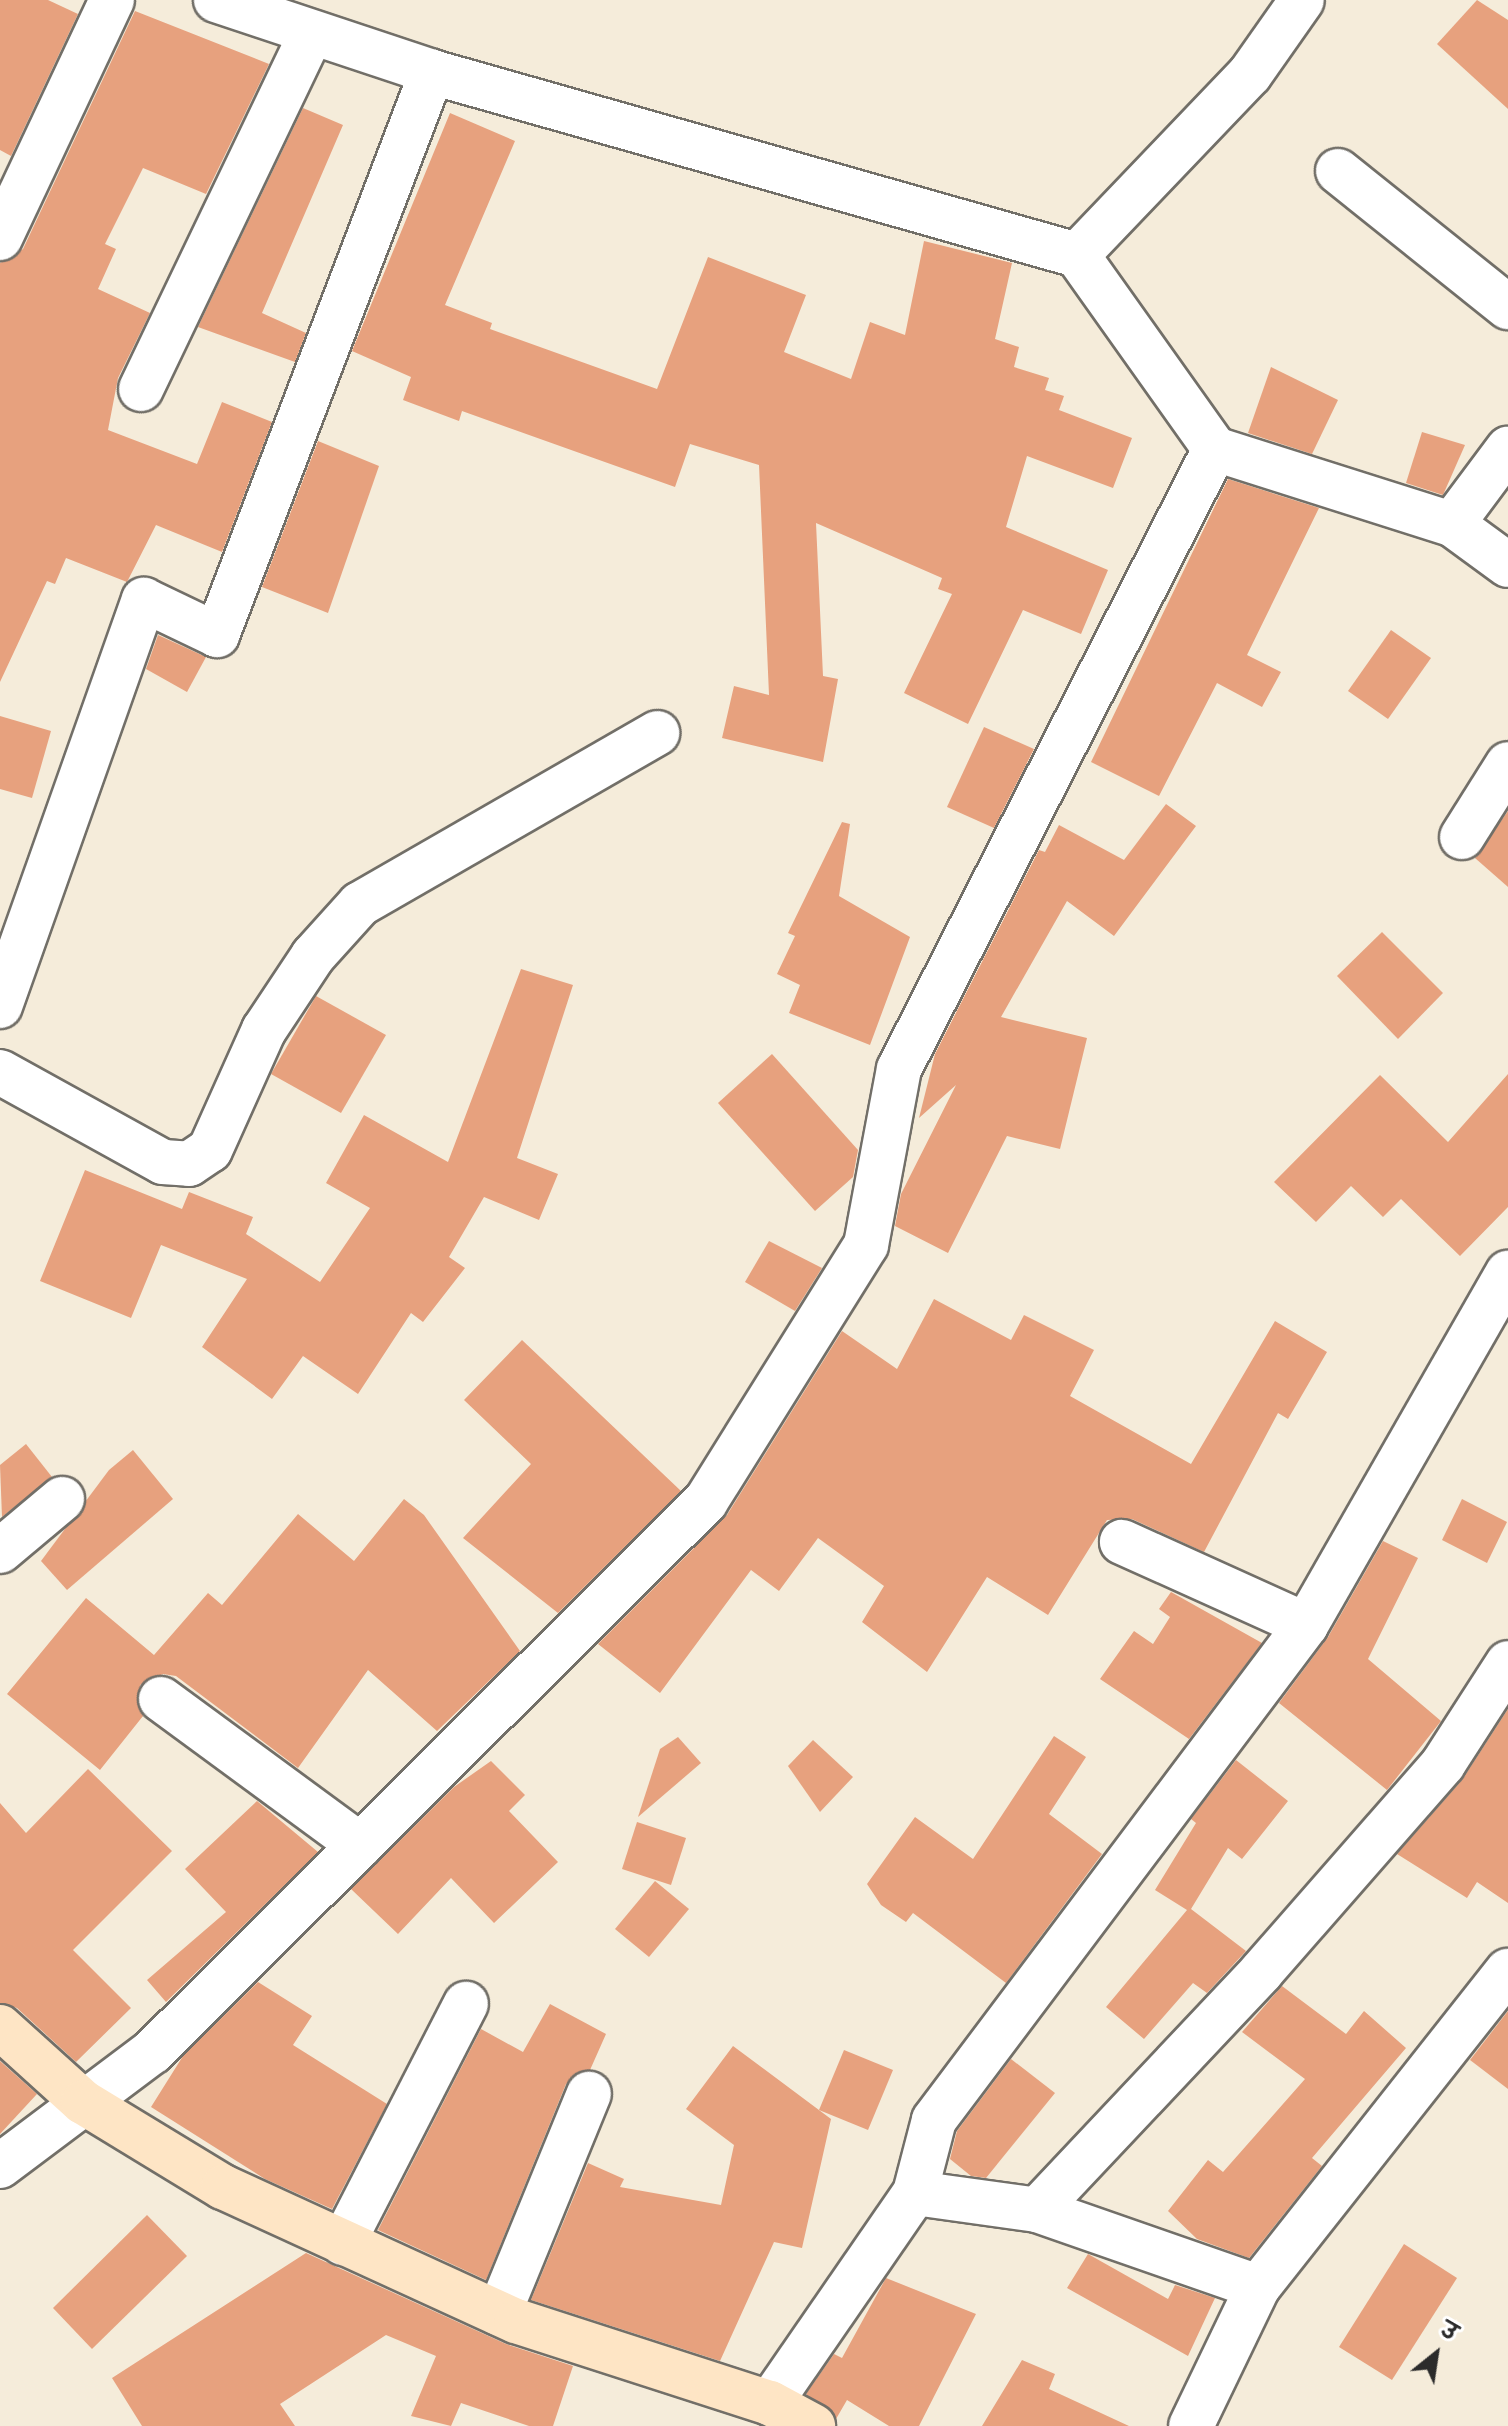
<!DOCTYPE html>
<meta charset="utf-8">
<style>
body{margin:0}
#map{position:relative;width:1508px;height:2426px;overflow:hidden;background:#f5ecda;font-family:"Indie Flower","Playpen Sans Deva",sans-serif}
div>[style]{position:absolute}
.building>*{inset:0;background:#e7a17e}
.roads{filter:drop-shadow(2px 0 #726f68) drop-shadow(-2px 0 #726f68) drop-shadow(0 2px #726f68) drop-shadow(0 -2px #726f68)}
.minor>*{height:44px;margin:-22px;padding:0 22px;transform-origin:22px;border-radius:22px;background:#fff}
.secondary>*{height:44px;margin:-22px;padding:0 22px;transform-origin:22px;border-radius:22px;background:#fee5c5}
span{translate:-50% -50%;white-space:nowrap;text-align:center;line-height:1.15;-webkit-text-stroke:8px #fff;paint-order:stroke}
.north{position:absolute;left:1396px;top:2314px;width:80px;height:80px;-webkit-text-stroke:6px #fff;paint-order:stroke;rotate:30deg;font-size:22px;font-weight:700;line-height:32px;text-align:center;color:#2b2b2b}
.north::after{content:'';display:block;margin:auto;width:28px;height:36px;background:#2b2b2b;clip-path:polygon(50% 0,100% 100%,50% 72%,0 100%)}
</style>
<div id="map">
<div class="building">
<i style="clip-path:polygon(0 0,48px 0,78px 14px,11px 156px,0 150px)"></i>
<i style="clip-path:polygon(1477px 0,1508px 20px,1508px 109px,1437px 44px)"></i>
<i style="clip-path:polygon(135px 11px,269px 64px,206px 194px,143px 168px,105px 244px,116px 249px,98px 289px,150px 313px,118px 378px,108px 430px,197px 464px,222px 402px,272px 422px,222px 552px,156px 525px,127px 582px,66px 558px,55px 584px,47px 581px,0 682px,0 263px,23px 249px)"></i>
<i style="clip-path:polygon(303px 108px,343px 125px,262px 313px,306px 333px,295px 362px,198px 327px)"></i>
<i style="clip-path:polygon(450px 113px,515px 141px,445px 305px,492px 323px,490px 329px,657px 389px,708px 257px,806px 295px,784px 352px,851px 379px,870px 322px,905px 335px,924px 241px,1012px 263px,995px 339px,1019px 347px,1014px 367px,1049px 378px,1045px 390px,1064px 396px,1059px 410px,1132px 438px,1113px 488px,1027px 456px,1006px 527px,1108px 570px,1081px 634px,1023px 610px,968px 724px,904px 693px,952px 594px,938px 589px,942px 578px,816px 523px,823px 676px,838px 679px,823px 762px,722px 738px,734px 686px,769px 695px,759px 465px,690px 444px,675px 487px,462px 411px,459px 421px,403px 400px,411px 377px,352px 351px)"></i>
<i style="clip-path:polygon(1271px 367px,1338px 400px,1312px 454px,1248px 433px)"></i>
<i style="clip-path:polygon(1422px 432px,1465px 445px,1443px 495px,1406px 483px)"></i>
<i style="clip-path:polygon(318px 441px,379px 466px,328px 613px,262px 587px)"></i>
<i style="clip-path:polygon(1228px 479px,1319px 508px,1247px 655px,1281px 672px,1262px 707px,1217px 683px,1159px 796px,1091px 762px)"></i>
<i style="clip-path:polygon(1391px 630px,1431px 658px,1388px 719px,1348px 691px)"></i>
<i style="clip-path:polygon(158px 635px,206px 657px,187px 692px,146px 669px)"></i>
<i style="clip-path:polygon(0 716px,51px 731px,32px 798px,0 789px)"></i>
<i style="clip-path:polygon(984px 727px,1034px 749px,994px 828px,947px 807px)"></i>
<i style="clip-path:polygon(1166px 804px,1196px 826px,1114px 936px,1067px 901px,1001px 1017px,1087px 1038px,1060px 1149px,1007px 1136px,948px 1253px,895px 1226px,901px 1194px,956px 1085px,919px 1118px,935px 1054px,1039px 850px,1045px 852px,1059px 825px,1124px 860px)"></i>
<i style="clip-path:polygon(1508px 811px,1508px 887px,1475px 858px)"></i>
<i style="clip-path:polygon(842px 822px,850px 824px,839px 896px,910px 937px,870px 1045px,789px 1013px,800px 985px,777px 974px,795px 936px,788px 933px)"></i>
<i style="clip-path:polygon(1382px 932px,1443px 993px,1398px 1039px,1337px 976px)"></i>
<i style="clip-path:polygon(521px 969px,573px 985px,517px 1158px,558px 1174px,539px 1220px,484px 1197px,449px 1257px,465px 1268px,423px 1322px,411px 1313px,358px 1394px,303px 1356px,272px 1399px,202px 1347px,247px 1279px,161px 1245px,131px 1318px,40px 1281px,85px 1170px,182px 1209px,189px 1192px,253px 1217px,246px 1234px,320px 1282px,370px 1208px,326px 1183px,364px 1115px,448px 1162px)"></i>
<i style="clip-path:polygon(316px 996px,386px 1035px,341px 1113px,271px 1074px)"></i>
<i style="clip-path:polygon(772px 1054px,858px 1150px,853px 1177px,815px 1211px,718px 1103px)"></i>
<i style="clip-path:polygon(1508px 1074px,1508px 1207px,1460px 1256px,1401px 1199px,1383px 1217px,1351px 1186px,1316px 1222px,1274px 1182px,1380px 1075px,1448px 1142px)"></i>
<i style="clip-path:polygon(769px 1241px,822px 1268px,795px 1311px,745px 1282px)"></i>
<i style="clip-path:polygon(934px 1299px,1011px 1340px,1024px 1315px,1094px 1350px,1070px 1396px,1191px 1464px,1275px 1321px,1327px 1352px,1288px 1419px,1278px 1413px,1204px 1552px,1132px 1519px,1107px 1520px,1048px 1615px,987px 1577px,927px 1672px,862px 1622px,884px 1586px,818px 1538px,779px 1591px,751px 1570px,660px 1693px,598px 1644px,727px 1515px,842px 1331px,897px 1369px)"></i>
<i style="clip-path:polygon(522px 1340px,681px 1491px,558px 1613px,463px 1538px,531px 1464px,464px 1400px)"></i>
<i style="clip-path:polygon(26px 1444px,52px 1477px,2px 1517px,0 1465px)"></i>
<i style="clip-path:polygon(133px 1450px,173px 1499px,67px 1590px,41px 1561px,109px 1470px)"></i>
<i style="clip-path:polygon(404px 1499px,424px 1515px,520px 1651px,437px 1731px,368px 1670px,298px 1768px,176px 1676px,163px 1674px,140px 1685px,143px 1716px,100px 1770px,7px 1694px,86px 1598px,154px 1655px,208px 1593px,222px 1605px,298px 1514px,354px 1561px)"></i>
<i style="clip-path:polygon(1462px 1499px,1507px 1522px,1487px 1563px,1442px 1540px)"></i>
<i style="clip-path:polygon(1383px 1541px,1418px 1558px,1368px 1659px,1441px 1721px,1387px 1790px,1279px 1703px,1328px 1637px)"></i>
<i style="clip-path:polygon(1171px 1592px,1262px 1643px,1189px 1739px,1100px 1679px,1134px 1631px,1153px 1644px,1170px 1617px,1159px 1609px)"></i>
<i style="clip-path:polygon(1508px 1709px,1508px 1903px,1477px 1882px,1467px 1898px,1397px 1854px,1462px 1780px)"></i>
<i style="clip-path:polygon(1054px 1736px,1086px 1757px,1049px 1814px,1102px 1854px,1006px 1983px,913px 1913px,906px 1922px,881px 1905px,867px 1884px,915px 1817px,973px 1859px)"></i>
<i style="clip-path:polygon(678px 1737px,701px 1763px,638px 1817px,660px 1749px)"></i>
<i style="clip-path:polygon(813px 1740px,853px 1777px,820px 1812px,788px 1766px)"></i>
<i style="clip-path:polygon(1236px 1760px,1288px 1801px,1242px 1859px,1228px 1848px,1191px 1909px,1246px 1951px,1207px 1993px,1193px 1983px,1144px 2039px,1106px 2007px,1187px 1910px,1155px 1890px,1196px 1823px,1191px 1819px)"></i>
<i style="clip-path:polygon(491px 1761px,525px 1795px,509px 1811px,558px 1862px,494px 1923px,451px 1878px,398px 1934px,351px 1889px,454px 1787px)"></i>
<i style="clip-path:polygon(88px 1769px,172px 1851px,73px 1950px,131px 2008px,76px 2062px,17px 2008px,0 2003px,0 1803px,26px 1833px)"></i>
<i style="clip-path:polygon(257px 1801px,318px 1852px,166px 2002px,147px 1980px,226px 1912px,185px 1869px)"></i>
<i style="clip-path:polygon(637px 1822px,686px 1838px,671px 1885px,622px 1869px)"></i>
<i style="clip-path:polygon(655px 1881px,689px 1909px,649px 1957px,615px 1929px)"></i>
<i style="clip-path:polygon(258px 1982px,312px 2016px,293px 2045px,387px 2104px,332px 2209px,265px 2179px,151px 2107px,183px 2056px)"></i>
<i style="clip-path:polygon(1282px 1986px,1346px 2034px,1364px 2011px,1406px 2048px,1312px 2158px,1322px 2166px,1249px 2258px,1197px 2239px,1168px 2211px,1208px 2160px,1223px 2172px,1305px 2079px,1242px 2032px)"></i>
<i style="clip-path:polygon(550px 2004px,606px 2034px,590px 2070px,566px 2084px,486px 2280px,378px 2230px,481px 2029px,523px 2052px)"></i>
<i style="clip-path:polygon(1508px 2011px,1508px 2089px,1470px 2060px)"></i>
<i style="clip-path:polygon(733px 2046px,831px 2119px,802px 2248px,774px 2242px,720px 2361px,531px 2300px,588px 2163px,624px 2179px,620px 2187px,721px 2205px,734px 2145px,686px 2109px)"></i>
<i style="clip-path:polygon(844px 2050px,893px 2070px,868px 2130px,819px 2110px)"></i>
<i style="clip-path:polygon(1011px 2059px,1055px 2093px,986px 2178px,971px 2176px,950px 2159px,957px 2131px)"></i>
<i style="clip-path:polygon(0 2061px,37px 2094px,0 2134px)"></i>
<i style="clip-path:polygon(147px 2215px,187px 2256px,92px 2349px,53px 2308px)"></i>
<i style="clip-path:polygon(1404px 2244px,1457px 2278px,1392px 2380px,1339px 2347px)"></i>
<i style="clip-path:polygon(306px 2253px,506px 2344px,573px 2366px,553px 2426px,529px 2426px,461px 2403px,451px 2426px,411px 2416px,436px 2356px,386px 2335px,280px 2404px,295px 2426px,142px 2426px,112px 2378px)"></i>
<i style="clip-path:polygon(1088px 2254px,1168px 2299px,1175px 2285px,1215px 2298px,1188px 2356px,1067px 2288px)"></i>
<i style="clip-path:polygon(886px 2278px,976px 2314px,919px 2426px,889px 2426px,847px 2400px,836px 2419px,806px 2394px,834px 2354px,842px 2358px)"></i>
<i style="clip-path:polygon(1022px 2360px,1055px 2374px,1049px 2389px,1129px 2426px,982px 2426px)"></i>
</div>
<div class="roads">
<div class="minor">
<i style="left:216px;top:0;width:228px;rotate:18.4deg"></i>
<i style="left:432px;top:72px;width:670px;rotate:15.84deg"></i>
<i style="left:1077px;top:255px;width:238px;rotate:54.6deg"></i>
<i style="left:1215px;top:449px;width:249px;rotate:17.6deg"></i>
<i style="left:1452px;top:524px;width:69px;rotate:36.2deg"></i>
<i style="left:1338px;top:171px;width:218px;rotate:38.7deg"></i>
<i style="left:0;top:238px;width:263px;rotate:-64.8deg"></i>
<i style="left:1077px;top:255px;width:250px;rotate:-46.3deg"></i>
<i style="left:1250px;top:74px;width:90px;rotate:-54.9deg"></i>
<i style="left:141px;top:389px;width:391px;rotate:-64.4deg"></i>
<i style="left:1452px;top:524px;width:94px;rotate:-53.3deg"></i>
<i style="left:1462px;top:837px;width:86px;rotate:-57.8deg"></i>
<i style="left:0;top:1006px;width:431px;rotate:-70.5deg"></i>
<i style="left:144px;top:600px;width:81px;rotate:25.6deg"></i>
<i style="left:217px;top:635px;width:603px;rotate:-69.1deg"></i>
<i style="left:0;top:1072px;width:186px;rotate:28.9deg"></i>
<i style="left:163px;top:1162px;width:26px;rotate:4deg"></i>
<i style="left:189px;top:1164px;width:25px;rotate:-34deg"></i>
<i style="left:210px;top:1150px;width:132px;rotate:-65.8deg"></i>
<i style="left:264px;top:1030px;width:89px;rotate:-56.5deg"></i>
<i style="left:313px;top:956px;width:70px;rotate:-47.9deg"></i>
<i style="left:360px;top:904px;width:343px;rotate:-29.9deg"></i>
<i style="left:0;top:1551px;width:81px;rotate:-40deg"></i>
<i style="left:1306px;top:1625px;width:406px;rotate:-60.2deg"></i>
<i style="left:161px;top:1699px;width:247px;rotate:36.3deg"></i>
<i style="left:0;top:2166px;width:190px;rotate:-36.9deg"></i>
<i style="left:152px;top:2052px;width:781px;rotate:-44.84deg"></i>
<i style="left:706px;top:1501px;width:302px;rotate:-58deg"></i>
<i style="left:866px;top:1245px;width:179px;rotate:-79.4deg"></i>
<i style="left:899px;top:1069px;width:696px;rotate:-62.99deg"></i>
<i style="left:915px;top:2193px;width:75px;rotate:-75.4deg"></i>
<i style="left:934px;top:2120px;width:619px;rotate:-53.07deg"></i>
<i style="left:1306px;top:1625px;width:202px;rotate:-155.7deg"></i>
<i style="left:1037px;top:2210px;width:328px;rotate:-46.7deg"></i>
<i style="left:1262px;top:1971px;width:275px;rotate:-48.8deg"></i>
<i style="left:1443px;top:1764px;width:120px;rotate:-57.2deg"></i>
<i style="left:343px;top:2243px;width:269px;rotate:-62.8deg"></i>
<i style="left:499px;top:2313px;width:237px;rotate:-67.7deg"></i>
<i style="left:770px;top:2403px;width:255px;rotate:-55.4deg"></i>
<i style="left:915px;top:2193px;width:123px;rotate:7.9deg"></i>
<i style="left:1037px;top:2210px;width:234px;rotate:19.2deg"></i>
<i style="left:1258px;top:2287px;width:403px;rotate:-51.7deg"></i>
<i style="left:1191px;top:2426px;width:154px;rotate:-64.3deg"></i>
</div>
<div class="secondary">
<i style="left:0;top:2027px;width:112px;rotate:42.1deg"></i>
<i style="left:83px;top:2102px;width:164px;rotate:31.3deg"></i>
<i style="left:223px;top:2187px;width:322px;rotate:24.6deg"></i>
<i style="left:516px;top:2321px;width:267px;rotate:17.9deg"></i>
<i style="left:770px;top:2403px;width:49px;rotate:28.1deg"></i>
</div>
</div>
<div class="north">उ</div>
</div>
